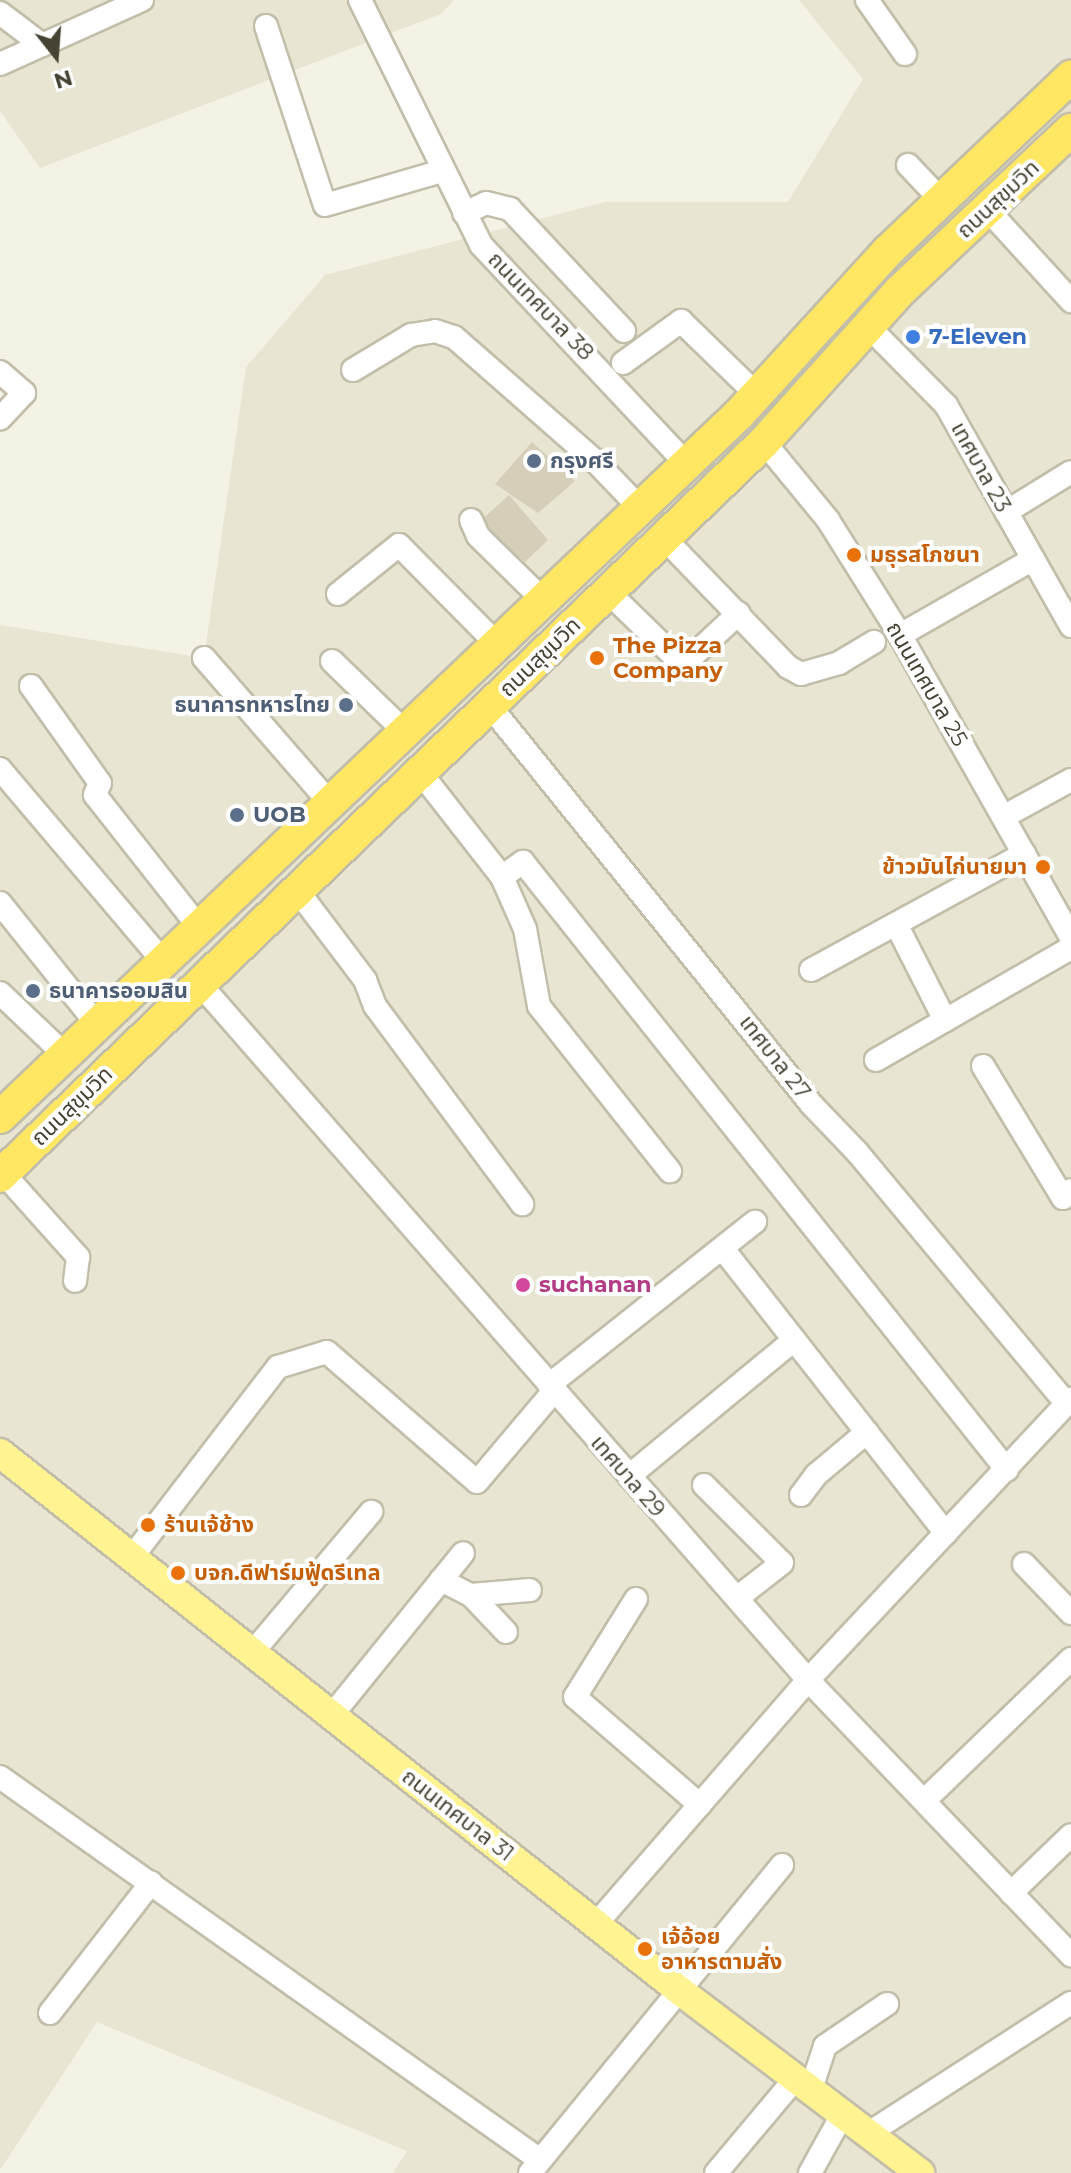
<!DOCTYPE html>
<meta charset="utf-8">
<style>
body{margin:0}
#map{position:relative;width:1071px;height:2173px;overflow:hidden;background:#f3f2e5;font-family:Montserrat,"Noto Sans Thai",sans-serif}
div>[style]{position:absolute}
.residential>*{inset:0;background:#e8e5d3}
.building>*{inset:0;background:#d5cfba}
.roads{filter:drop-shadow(2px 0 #c2beaa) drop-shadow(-2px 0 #c2beaa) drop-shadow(0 2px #c2beaa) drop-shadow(0 -2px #c2beaa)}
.minor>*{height:22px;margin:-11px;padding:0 11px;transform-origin:11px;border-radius:11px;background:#fff}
.major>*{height:28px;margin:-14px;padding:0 14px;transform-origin:14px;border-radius:14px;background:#fff392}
.highway>*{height:32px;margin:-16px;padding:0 16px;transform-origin:16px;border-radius:16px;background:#ffe764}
.dots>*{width:22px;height:22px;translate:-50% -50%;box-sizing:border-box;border:4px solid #fff;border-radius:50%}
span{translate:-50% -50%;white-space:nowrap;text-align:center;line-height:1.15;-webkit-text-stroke:8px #fff;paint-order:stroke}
.street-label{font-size:22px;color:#464234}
.shop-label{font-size:22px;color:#366cbe;font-weight:700}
.left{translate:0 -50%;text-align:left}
.service-label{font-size:22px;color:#4e5e75;font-weight:700}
.right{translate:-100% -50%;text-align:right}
.food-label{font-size:22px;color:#c56008;font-weight:700}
.hotel-label{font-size:22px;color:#b23c85;font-weight:700}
.north{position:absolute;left:16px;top:16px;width:80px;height:80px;-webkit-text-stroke:6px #fff;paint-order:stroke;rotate:163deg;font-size:22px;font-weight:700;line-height:32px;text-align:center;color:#464234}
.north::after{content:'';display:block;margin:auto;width:28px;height:36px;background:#464234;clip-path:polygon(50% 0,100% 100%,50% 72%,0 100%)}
</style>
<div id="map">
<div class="residential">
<i style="clip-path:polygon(0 0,454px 0,441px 14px,40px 168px,0 111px)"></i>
<i style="clip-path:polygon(799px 0,1071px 0,1071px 2173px,393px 2173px,407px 2151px,97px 2022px,0 2170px,0 625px,204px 658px,246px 367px,325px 275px,605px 202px,788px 202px,863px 79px)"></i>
</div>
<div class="building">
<i style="clip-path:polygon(532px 442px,575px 481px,538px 513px,495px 484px)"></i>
<i style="clip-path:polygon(509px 495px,548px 540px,525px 562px,477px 524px)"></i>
</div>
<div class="roads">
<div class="minor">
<i style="left:360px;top:0;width:273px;rotate:63.7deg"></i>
<i style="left:481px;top:245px;width:301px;rotate:46.8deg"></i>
<i style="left:867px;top:0;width:66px;rotate:54.9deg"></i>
<i style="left:0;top:13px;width:53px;rotate:37.3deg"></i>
<i style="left:266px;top:26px;width:188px;rotate:71.8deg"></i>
<i style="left:325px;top:205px;width:122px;rotate:-16.2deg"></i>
<i style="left:0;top:64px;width:156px;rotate:-24.3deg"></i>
<i style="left:908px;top:165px;width:50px;rotate:46.6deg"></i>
<i style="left:987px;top:209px;width:125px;rotate:47.6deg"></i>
<i style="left:464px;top:213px;width:24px;rotate:-24deg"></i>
<i style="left:486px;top:203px;width:25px;rotate:14deg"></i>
<i style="left:510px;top:209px;width:167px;rotate:46.9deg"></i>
<i style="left:868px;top:326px;width:111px;rotate:45.4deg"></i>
<i style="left:946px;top:405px;width:254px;rotate:60.5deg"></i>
<i style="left:623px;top:363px;width:72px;rotate:-35.9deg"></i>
<i style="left:681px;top:321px;width:106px;rotate:44.2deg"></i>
<i style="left:353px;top:370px;width:68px;rotate:-31.1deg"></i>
<i style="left:411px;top:335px;width:24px;rotate:-9deg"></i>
<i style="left:435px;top:331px;width:20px;rotate:18deg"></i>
<i style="left:454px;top:337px;width:188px;rotate:41.3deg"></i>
<i style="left:595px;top:461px;width:65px;rotate:46.2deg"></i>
<i style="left:0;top:372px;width:32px;rotate:41deg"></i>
<i style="left:24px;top:393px;width:35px;rotate:133deg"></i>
<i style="left:764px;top:442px;width:101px;rotate:50.6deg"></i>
<i style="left:828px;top:520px;width:136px;rotate:57.9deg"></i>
<i style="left:900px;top:635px;width:347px;rotate:60.5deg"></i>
<i style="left:1006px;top:512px;width:76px;rotate:-31.6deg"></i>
<i style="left:471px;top:520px;width:17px;rotate:66deg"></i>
<i style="left:478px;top:536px;width:90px;rotate:44.5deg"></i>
<i style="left:664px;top:538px;width:179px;rotate:46.1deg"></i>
<i style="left:788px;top:667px;width:15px;rotate:28deg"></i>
<i style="left:801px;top:674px;width:40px;rotate:-16deg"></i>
<i style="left:839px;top:663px;width:41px;rotate:-31deg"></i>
<i style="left:608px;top:592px;width:105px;rotate:44.2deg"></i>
<i style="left:683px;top:665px;width:76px;rotate:-42.9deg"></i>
<i style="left:338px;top:594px;width:78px;rotate:-38.8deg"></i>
<i style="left:399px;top:545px;width:136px;rotate:45.3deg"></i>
<i style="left:900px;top:635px;width:153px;rotate:-29.7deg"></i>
<i style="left:204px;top:658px;width:191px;rotate:49deg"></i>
<i style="left:332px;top:661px;width:100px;rotate:44.2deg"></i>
<i style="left:31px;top:686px;width:119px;rotate:54.6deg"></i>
<i style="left:100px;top:783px;width:13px;rotate:113deg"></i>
<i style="left:95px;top:795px;width:168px;rotate:51.8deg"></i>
<i style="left:489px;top:705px;width:514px;rotate:51.08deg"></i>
<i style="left:812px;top:1105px;width:65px;rotate:46.2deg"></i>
<i style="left:857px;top:1152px;width:328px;rotate:50.2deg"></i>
<i style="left:0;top:769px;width:252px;rotate:49.7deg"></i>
<i style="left:420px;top:772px;width:133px;rotate:52deg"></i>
<i style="left:502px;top:877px;width:57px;rotate:66.1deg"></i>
<i style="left:525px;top:929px;width:78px;rotate:79.7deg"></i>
<i style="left:539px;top:1006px;width:211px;rotate:51.6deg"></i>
<i style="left:1003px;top:817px;width:77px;rotate:-28.6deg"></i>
<i style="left:502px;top:877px;width:26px;rotate:-36deg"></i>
<i style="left:523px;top:862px;width:777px;rotate:51.48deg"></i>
<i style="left:297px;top:890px;width:113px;rotate:52.9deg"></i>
<i style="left:365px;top:980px;width:28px;rotate:69deg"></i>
<i style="left:375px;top:1006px;width:247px;rotate:53.4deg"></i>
<i style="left:0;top:903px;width:155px;rotate:51.3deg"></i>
<i style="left:896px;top:924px;width:108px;rotate:63deg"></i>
<i style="left:811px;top:970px;width:243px;rotate:-28.6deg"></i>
<i style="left:199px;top:983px;width:926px;rotate:48.85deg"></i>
<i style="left:808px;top:1680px;width:381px;rotate:46.3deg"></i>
<i style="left:0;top:993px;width:90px;rotate:43.6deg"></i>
<i style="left:876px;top:1060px;width:225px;rotate:-29.9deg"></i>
<i style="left:983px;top:1066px;width:154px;rotate:58.8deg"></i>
<i style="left:1063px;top:1198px;width:11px;rotate:-45deg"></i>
<i style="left:3px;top:1173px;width:113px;rotate:48.2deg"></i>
<i style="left:78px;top:1257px;width:24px;rotate:97deg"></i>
<i style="left:723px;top:1249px;width:361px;rotate:51.9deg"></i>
<i style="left:549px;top:1385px;width:263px;rotate:-38.4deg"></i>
<i style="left:629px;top:1476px;width:214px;rotate:-39.5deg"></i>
<i style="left:704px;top:1485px;width:110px;rotate:45deg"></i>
<i style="left:782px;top:1563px;width:57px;rotate:142.1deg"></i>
<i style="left:801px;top:1495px;width:26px;rotate:-53deg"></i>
<i style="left:817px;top:1474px;width:65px;rotate:-40deg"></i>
<i style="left:132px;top:1557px;width:240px;rotate:-52.5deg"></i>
<i style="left:278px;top:1367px;width:51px;rotate:-17deg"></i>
<i style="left:327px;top:1352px;width:198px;rotate:40.9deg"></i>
<i style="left:477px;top:1482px;width:119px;rotate:-49.8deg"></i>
<i style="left:1024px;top:1564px;width:68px;rotate:46.2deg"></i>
<i style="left:441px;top:1580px;width:34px;rotate:27deg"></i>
<i style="left:471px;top:1595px;width:59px;rotate:-4.8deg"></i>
<i style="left:471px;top:1595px;width:51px;rotate:46.6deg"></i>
<i style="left:636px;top:1599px;width:115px;rotate:121.9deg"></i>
<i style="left:575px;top:1697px;width:165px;rotate:40.8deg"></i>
<i style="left:252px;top:1653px;width:185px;rotate:-49.8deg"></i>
<i style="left:332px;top:1715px;width:208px;rotate:-51deg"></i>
<i style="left:0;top:1777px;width:662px;rotate:35.35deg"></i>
<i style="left:926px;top:1799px;width:202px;rotate:-44deg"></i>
<i style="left:1011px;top:1893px;width:83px;rotate:-44deg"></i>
<i style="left:596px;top:1924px;width:323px;rotate:-49deg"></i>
<i style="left:808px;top:1680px;width:385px;rotate:-46.9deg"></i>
<i style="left:50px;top:2013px;width:165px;rotate:-52.2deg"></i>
<i style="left:810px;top:2092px;width:48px;rotate:-71.9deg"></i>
<i style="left:825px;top:2046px;width:75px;rotate:-34.1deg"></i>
<i style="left:866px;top:2135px;width:244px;rotate:-32.8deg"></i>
<i style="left:530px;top:2173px;width:398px;rotate:-50.7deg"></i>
<i style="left:716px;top:2173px;width:121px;rotate:-50deg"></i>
<i style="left:810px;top:2173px;width:64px;rotate:-61deg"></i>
</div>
<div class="major">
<i style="left:0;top:1453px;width:866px;rotate:38.34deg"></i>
<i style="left:679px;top:1990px;width:303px;rotate:37.2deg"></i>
</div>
<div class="highway">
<i style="left:0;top:1117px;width:1021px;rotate:-43.57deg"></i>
<i style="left:740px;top:413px;width:219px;rotate:-47.6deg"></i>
<i style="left:888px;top:251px;width:253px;rotate:-43.6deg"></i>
<i style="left:0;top:1176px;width:1059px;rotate:-43.85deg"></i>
<i style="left:764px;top:442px;width:203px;rotate:-48deg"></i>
<i style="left:900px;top:291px;width:235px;rotate:-43.3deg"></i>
</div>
</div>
<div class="dots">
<i style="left:913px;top:337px;background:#3f7fe0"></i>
<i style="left:534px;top:461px;background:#5c6f8a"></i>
<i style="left:854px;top:555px;background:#e8710a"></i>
<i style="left:597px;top:658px;background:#e8710a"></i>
<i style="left:346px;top:705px;background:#5c6f8a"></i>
<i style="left:237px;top:815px;background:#5c6f8a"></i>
<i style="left:1043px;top:867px;background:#e8710a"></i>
<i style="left:33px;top:991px;background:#5c6f8a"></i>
<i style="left:523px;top:1285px;background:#d1479c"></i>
<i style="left:148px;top:1525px;background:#e8710a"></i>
<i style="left:178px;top:1573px;background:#e8710a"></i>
<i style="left:645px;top:1949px;background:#e8710a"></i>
</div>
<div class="street-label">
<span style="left:998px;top:199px;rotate:-43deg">ถนนสุขุมวิท</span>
<span style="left:541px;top:306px;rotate:46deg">ถนนเทศบาล 38</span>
<span style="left:981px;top:467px;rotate:61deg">เทศบาล 23</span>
<span style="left:540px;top:657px;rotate:-44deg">ถนนสุขุมวิท</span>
<span style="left:927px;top:684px;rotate:60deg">ถนนเทศบาล 25</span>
<span style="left:775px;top:1057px;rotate:52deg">เทศบาล 27</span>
<span style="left:72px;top:1106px;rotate:-44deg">ถนนสุขุมวิท</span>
<span style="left:628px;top:1476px;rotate:49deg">เทศบาล 29</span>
<span style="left:458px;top:1815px;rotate:38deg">ถนนเทศบาล 31</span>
</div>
<div class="shop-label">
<span class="left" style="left:929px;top:337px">7-Eleven</span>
</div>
<div class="service-label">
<span class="left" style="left:550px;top:461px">กรุงศรี</span>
<span class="right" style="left:330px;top:705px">ธนาคารทหารไทย</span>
<span class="left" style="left:253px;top:815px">UOB</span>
<span class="left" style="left:49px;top:991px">ธนาคารออมสิน</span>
</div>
<div class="food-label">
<span class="left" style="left:870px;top:555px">มธุรสโภชนา</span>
<span class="left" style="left:613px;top:658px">The Pizza<br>Company</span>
<span class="right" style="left:1027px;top:867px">ข้าวมันไก่นายมา</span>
<span class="left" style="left:164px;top:1525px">ร้านเจ้ช้าง</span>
<span class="left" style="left:194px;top:1573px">บจก.ดีฟาร์มฟู้ดรีเทล</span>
<span class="left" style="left:661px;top:1949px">เจ้อ้อย<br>อาหารตามสั่ง</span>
</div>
<div class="hotel-label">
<span class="left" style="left:539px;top:1285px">suchanan</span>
</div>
<div class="north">N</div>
</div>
